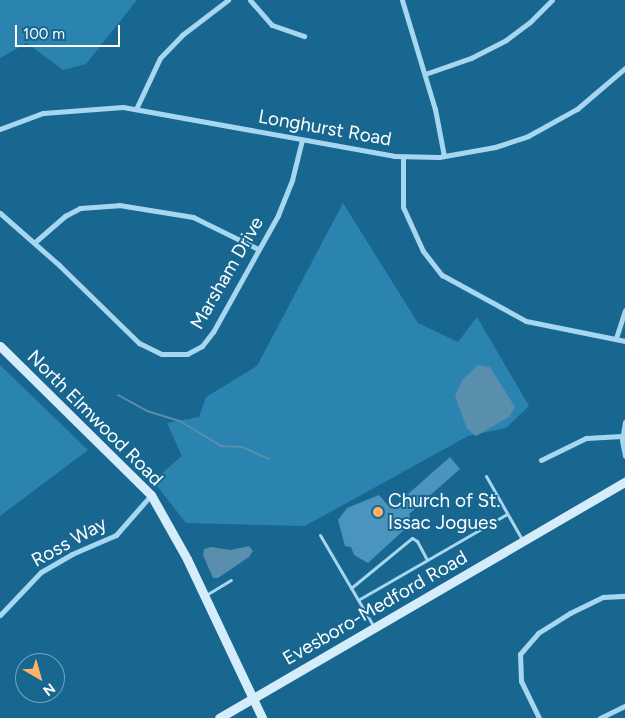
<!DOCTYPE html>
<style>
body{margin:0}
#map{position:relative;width:625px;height:718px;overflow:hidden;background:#186791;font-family:Figtree,sans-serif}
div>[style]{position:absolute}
.green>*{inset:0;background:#2b83b0}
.water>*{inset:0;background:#598eac}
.stream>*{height:2px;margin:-1px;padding:0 1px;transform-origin:1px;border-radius:1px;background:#598eac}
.building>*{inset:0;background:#4a95bd}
.lane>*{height:3px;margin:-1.5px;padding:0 1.5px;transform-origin:1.5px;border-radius:1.5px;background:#a7d7f0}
.street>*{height:5px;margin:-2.5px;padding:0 2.5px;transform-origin:2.5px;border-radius:2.5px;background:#a7d7f0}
.secondary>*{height:9px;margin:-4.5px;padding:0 4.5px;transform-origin:4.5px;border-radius:4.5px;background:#d5edfb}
.dots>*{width:14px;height:14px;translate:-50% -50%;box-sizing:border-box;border:2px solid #186791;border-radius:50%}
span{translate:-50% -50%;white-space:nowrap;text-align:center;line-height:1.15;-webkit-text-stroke:4px #186791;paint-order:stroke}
.street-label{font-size:19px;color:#fff}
.poi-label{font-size:19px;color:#fff}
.left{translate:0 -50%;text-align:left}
.north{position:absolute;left:15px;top:653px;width:50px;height:50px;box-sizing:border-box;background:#186791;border:1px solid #74a4bd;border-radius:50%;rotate:142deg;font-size:14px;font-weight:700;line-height:20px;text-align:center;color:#fff}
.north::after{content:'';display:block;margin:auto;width:18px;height:22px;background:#ffb265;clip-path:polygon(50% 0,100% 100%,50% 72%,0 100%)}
.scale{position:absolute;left:15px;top:25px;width:105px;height:22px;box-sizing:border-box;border:2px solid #fff;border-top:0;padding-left:6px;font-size:15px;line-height:18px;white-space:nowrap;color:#fff;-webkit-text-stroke:4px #186791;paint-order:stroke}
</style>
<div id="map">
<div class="green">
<i style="clip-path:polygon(0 0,137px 0,86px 64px,63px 70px,27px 43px,0 58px)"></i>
<i style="clip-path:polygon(343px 203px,418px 323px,458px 342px,477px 317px,529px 406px,506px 428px,468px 436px,305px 526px,186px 523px,153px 481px,182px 456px,167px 423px,199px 417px,206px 397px,257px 366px)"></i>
<i style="clip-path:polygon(0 365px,88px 450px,0 516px)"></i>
</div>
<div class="water">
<i style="clip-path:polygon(478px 365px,490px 367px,515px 407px,509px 417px,476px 436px,467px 429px,455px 396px,462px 380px)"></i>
<i style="clip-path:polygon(249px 546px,253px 551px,249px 557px,218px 578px,213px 578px,203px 555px,204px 549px,211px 547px,231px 550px)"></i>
</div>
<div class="stream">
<i style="left:118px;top:395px;width:33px;rotate:29deg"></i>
<i style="left:147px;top:411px;width:34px;rotate:17deg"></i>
<i style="left:180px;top:421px;width:48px;rotate:31.4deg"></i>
<i style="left:221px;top:446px;width:21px;rotate:3deg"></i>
<i style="left:242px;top:447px;width:30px;rotate:24deg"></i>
</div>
<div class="building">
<i style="clip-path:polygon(450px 457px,460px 469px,409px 514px,410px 517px,403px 525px,406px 528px,368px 563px,354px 555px,351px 547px,345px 546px,338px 520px,347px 508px,379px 495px,391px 509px)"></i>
</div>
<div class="lane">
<i style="left:486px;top:476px;width:75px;rotate:60.4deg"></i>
<i style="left:320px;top:535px;width:107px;rotate:59.6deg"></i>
<i style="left:351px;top:588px;width:79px;rotate:-39.3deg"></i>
<i style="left:412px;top:538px;width:6px;rotate:31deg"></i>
<i style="left:417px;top:541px;width:21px;rotate:62deg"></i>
<i style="left:206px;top:595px;width:29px;rotate:-31deg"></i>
<i style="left:358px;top:600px;width:172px;rotate:-30deg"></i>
</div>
<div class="street">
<i style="left:250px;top:0;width:33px;rotate:49deg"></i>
<i style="left:272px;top:25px;width:34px;rotate:19deg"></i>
<i style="left:402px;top:0;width:114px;rotate:73.2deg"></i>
<i style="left:435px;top:109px;width:48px;rotate:79.2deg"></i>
<i style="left:425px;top:74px;width:49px;rotate:-19.2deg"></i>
<i style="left:471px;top:58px;width:39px;rotate:-27deg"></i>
<i style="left:506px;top:40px;width:30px;rotate:-37deg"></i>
<i style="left:530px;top:22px;width:31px;rotate:-45deg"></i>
<i style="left:136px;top:109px;width:56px;rotate:-64.8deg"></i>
<i style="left:160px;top:58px;width:32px;rotate:-46deg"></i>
<i style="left:182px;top:35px;width:58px;rotate:-37.3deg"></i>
<i style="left:0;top:129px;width:46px;rotate:-20.4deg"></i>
<i style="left:43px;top:113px;width:80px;rotate:-4.3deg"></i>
<i style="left:123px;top:107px;width:275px;rotate:10.2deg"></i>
<i style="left:394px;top:156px;width:45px;rotate:1.3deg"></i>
<i style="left:439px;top:157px;width:57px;rotate:-10.1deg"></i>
<i style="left:495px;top:147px;width:35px;rotate:-18deg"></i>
<i style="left:528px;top:136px;width:56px;rotate:-28.9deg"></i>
<i style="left:577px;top:109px;width:63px;rotate:-40.5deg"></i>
<i style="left:403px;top:157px;width:50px;rotate:90deg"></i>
<i style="left:403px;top:207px;width:48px;rotate:65.6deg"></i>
<i style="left:423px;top:251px;width:31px;rotate:52deg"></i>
<i style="left:442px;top:275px;width:96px;rotate:28.7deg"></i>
<i style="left:526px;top:321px;width:101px;rotate:11.4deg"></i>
<i style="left:0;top:213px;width:79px;rotate:41.4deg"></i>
<i style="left:59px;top:265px;width:112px;rotate:44.3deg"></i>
<i style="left:139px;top:343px;width:25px;rotate:26deg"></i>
<i style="left:162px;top:354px;width:25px"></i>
<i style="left:187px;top:354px;width:17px;rotate:-28deg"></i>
<i style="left:202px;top:346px;width:18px;rotate:-52deg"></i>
<i style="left:213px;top:332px;width:134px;rotate:-60.9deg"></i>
<i style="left:278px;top:215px;width:38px;rotate:-68deg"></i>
<i style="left:292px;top:180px;width:41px;rotate:-76deg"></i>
<i style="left:35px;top:242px;width:40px;rotate:-41deg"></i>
<i style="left:65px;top:216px;width:17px;rotate:-28deg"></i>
<i style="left:80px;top:208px;width:39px;rotate:-4deg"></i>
<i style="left:119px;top:205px;width:75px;rotate:9.2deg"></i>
<i style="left:193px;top:217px;width:72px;rotate:26.2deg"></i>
<i style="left:616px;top:338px;width:29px;rotate:-72deg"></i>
<i style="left:625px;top:422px;width:18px;rotate:99deg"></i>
<i style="left:622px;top:440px;width:16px;rotate:79deg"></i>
<i style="left:541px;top:460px;width:50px;rotate:-26.1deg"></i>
<i style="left:586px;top:438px;width:36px;rotate:-3deg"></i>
<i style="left:0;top:615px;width:59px;rotate:-46.4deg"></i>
<i style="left:41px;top:572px;width:36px;rotate:-30deg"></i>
<i style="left:72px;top:554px;width:48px;rotate:-23.4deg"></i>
<i style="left:116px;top:535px;width:53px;rotate:-48.8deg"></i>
<i style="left:539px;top:718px;width:41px;rotate:-115.9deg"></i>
<i style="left:521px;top:681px;width:27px;rotate:-92deg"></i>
<i style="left:520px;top:654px;width:28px;rotate:-49deg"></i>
<i style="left:538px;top:633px;width:38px;rotate:-32deg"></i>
<i style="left:570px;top:613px;width:37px;rotate:-26deg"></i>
<i style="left:603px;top:597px;width:22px;rotate:-3deg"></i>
<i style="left:600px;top:718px;width:28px;rotate:-26deg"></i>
</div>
<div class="secondary">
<i style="left:0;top:346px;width:212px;rotate:44.6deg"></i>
<i style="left:151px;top:495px;width:73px;rotate:60.6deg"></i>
<i style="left:187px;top:559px;width:176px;rotate:64.7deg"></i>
<i style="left:219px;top:718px;width:470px;rotate:-30.2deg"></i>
</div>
<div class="dots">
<i style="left:378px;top:512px;background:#ffb265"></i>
</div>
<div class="street-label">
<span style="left:325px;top:128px;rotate:10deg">Longhurst Road</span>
<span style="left:227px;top:273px;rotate:-60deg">Marsham Drive</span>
<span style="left:95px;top:418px;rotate:45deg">North Elmwood Road</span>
<span style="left:69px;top:542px;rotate:-29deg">Ross Way</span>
<span style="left:375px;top:608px;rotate:-30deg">Evesboro-Medford Road</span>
</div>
<div class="poi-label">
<span class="left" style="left:388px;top:512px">Church of St.<br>Issac Jogues</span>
</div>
<div class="north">N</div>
<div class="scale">100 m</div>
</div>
